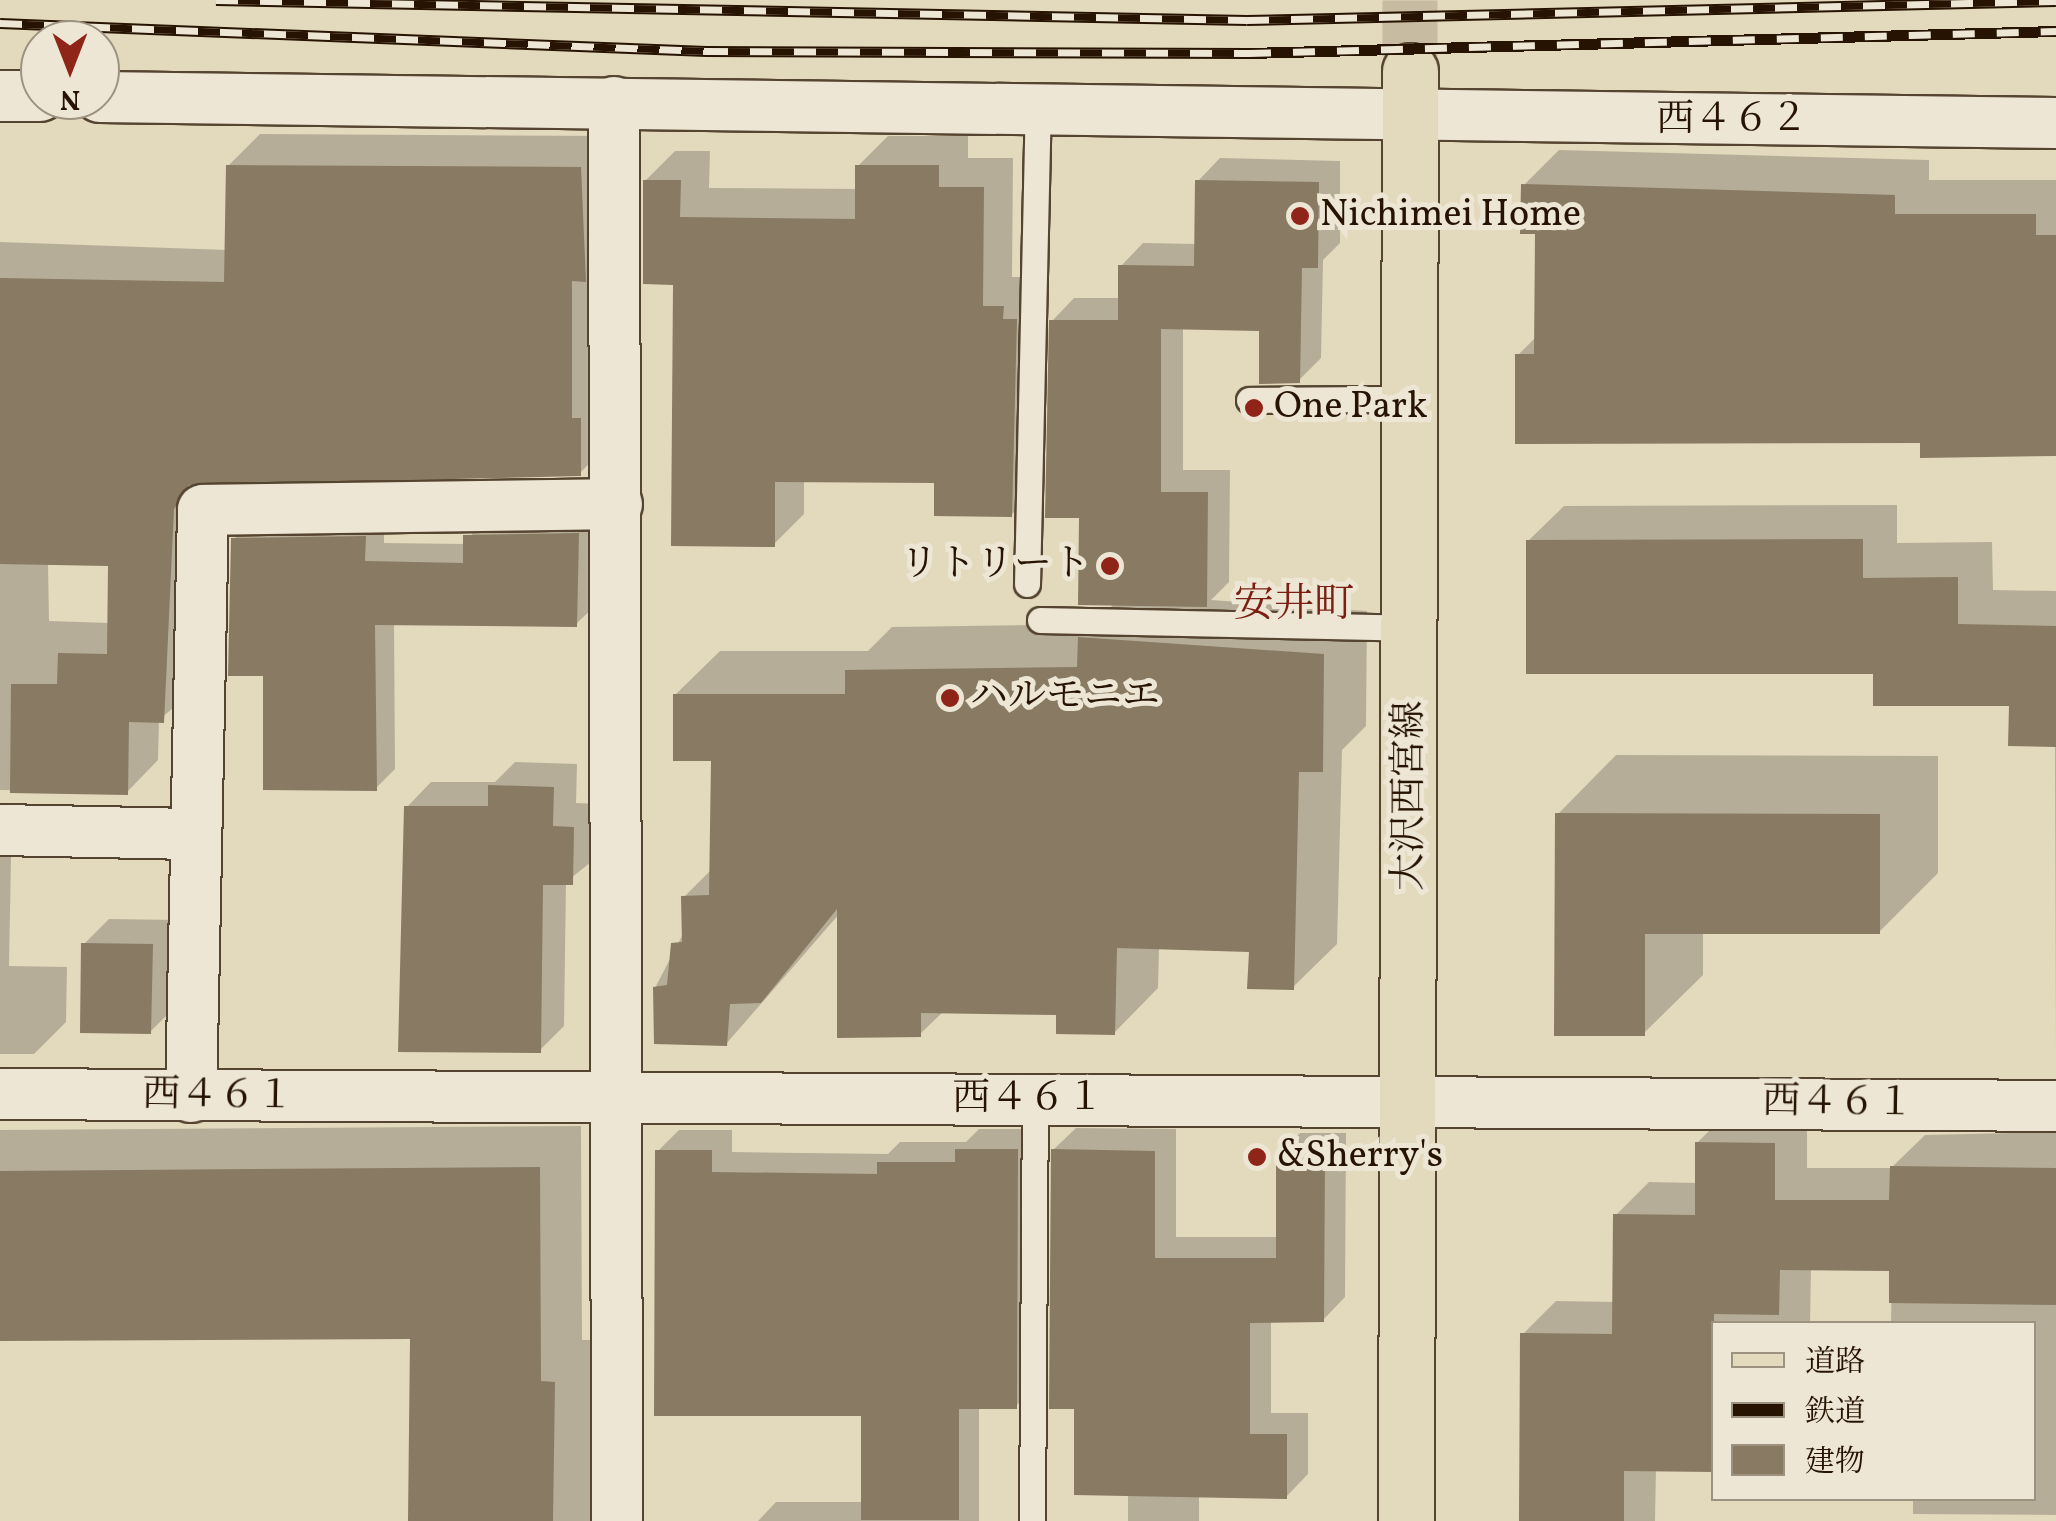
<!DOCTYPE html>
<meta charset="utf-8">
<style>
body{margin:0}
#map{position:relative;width:2056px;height:1521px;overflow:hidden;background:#e3d9bd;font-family:Vollkorn,"Noto Serif JP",serif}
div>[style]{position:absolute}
.shadow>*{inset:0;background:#0003}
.building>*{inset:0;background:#887a63}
.primary-tunnel>*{height:55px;margin-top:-27.5px;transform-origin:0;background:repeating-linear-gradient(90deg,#c7bba1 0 55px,transparent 0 83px)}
.roads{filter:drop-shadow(2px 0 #554430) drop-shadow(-2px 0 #554430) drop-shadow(0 2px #554430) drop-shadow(0 -2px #554430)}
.lane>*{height:25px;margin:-12.5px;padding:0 12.5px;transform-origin:12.5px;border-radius:12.5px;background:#ede6d4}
.street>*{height:50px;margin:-25px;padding:0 25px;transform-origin:25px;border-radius:25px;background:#ede6d4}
.primary>*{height:55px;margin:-27.5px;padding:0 27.5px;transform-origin:27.5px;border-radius:27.5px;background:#e3d9bd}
.rail>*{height:11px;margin-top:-5.5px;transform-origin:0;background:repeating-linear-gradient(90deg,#ede6d4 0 22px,#261301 0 44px);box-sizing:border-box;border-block:2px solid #261301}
.dots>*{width:28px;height:28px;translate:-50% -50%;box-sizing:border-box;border:5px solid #ede6d4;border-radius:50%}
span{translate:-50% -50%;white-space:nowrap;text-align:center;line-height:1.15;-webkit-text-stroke:10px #ede6d4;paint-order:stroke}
.street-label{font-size:38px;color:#261301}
.poi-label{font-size:38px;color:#261301}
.left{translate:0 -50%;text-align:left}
.right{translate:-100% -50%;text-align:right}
.neighbourhood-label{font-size:40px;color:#7a1f14}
.legend{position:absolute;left:1711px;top:1321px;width:325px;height:180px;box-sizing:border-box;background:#ede6d4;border:2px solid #9d9280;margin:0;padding:12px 18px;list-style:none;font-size:30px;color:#261301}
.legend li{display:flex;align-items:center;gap:20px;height:50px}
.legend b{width:50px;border:2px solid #9d9280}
.north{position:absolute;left:20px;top:20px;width:100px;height:100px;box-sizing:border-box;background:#ede6d4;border:2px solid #9d9280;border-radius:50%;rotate:180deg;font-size:28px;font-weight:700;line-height:40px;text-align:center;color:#261301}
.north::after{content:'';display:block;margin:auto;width:35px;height:45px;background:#8f2418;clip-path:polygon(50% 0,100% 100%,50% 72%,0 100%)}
</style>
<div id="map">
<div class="shadow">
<i style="clip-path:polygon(evenodd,260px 134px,611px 136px,611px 441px,580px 473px,205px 482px,195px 689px,159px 720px,158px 760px,127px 792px,0 790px,0 242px,227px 250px,228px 166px,260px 134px,48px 563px,111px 564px,110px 623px,49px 621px,48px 563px)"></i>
<i style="clip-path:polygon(888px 136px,968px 136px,968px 158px,1013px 158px,1012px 277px,1033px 277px,1041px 485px,1011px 515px,937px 480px,804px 479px,804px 514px,774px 544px,645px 181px,675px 151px,710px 151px,709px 188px,858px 189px,858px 166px)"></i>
<i style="clip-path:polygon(1559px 150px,1929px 160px,1929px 180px,2056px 180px,2056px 454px,1922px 441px,1518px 355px,1537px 336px,1538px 231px,1524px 185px)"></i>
<i style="clip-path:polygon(1220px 158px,1340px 161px,1340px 243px,1323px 260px,1321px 358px,1298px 381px,1261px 329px,1183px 327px,1183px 470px,1230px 470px,1229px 582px,1211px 600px,1367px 611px,1366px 726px,1342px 750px,1337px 944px,1292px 988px,1252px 950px,1159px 947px,1158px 988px,1114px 1033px,1059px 1012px,944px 1011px,920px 1034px,840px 913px,726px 1044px,655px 988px,684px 932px,684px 897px,712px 869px,713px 759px,675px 695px,720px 651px,868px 651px,892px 627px,1094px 624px,1115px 603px,1082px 516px,1052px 321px,1074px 298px,1121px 298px,1121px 266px,1143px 243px,1197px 244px,1198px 181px)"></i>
<i style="clip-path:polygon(1897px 505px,1897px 543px,1992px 542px,1993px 590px,2056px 591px,2056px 1058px,2055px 745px,2011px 704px,1876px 671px,1528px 541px,1564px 506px)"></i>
<i style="clip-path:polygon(598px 515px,596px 605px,576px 624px,394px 623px,395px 769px,376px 788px,265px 674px,234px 539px,253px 520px,384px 518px,384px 543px,465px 544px,485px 516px)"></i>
<i style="clip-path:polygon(1616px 755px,1938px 756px,1938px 873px,1879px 932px,1703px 932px,1703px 975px,1644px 1033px,1558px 814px)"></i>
<i style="clip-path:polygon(515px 762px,577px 764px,576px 803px,597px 804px,596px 858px,566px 882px,564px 1026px,540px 1050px,407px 807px,431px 782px,495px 782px)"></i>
<i style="clip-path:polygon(0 857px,11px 857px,9px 966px,67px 967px,66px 1022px,34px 1054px,0 1054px)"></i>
<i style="clip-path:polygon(109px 919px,176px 920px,175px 1007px,150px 1032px,84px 944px)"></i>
<i style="clip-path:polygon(1730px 1110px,1807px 1111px,1807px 1168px,1891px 1168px,1925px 1135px,2056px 1132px,2056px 1515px,1913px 1514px,1913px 1498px,2034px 1498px,2034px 1324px,1891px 1324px,1892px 1269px,1811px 1268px,1810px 1324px,1714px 1324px,1656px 1468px,1655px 1521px,1519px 1521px,1523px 1334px,1556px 1301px,1615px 1302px,1616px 1215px,1649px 1182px,1697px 1183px,1697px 1143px)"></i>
<i style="clip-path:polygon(581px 1126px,582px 1340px,596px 1340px,594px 1521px,410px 1521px,413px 1336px,0 1339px,0 1130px)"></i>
<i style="clip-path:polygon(1076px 1128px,1176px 1129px,1176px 1237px,1278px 1237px,1278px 1155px,1300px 1133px,1346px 1133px,1345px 1297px,1323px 1320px,1271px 1320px,1271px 1413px,1308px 1413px,1308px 1474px,1286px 1497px,1199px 1497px,1199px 1521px,1128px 1521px,1128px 1493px,1077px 1406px,1053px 1150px)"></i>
<i style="clip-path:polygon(979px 1129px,1038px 1129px,1036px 1385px,1016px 1406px,979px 1406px,979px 1521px,758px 1521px,776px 1502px,863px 1502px,863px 1414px,658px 1151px,679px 1130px,732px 1130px,732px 1152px,888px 1154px,900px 1142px,966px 1142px)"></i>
</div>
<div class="building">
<i style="clip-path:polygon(226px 165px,581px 167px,586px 282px,572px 281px,572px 418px,581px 418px,581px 476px,189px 485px,174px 509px,164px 723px,129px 722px,128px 795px,10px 793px,11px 684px,57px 684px,58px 653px,107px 654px,108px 566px,0 564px,0 278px,224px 282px)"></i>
<i style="clip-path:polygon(855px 165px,939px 165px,939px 187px,984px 187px,983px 306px,1004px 306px,1003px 319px,1017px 319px,1012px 517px,934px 516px,934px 483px,775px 482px,775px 547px,671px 546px,673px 285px,643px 284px,643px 180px,681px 180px,680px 217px,855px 219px)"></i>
<i style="clip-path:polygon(1195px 180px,1319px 182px,1318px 268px,1302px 268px,1300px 383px,1259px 384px,1259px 331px,1161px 329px,1161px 492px,1208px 492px,1207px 607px,1078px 605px,1079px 518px,1045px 518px,1049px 320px,1118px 320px,1118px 265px,1194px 266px)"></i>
<i style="clip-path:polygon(1521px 184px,1895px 195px,1895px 214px,2036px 214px,2036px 235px,2056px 235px,2056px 456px,1920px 458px,1920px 443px,1515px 444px,1515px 354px,1534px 354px,1535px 234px,1520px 234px)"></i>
<i style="clip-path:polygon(579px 533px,577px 627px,375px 625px,377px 791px,263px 790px,263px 676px,228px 676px,231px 538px,366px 536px,365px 561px,463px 563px,463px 535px)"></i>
<i style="clip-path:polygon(1863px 539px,1863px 578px,1958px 577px,1958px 624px,2056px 626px,2056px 747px,2008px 746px,2009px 706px,1873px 706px,1873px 674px,1526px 674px,1526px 540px)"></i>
<i style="clip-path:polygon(1078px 637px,1324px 654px,1323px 772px,1299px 772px,1294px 990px,1247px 989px,1249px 952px,1117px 948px,1115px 1035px,1056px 1034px,1056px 1015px,921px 1013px,921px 1037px,837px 1038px,837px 909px,761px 1003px,730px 1004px,727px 1046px,654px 1044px,653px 987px,667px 985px,671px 943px,682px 942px,681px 896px,709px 895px,711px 761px,673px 761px,673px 694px,845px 694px,845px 670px,1077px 667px)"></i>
<i style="clip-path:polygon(488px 785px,554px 787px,553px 826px,574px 827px,573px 885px,543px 885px,541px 1053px,398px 1052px,404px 806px,488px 806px)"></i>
<i style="clip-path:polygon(1555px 813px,1880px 814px,1880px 934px,1645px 934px,1645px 1036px,1554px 1036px)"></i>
<i style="clip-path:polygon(81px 943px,153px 944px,151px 1034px,80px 1033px)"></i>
<i style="clip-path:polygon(1695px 1142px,1775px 1143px,1775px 1200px,1889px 1200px,1890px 1166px,2056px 1168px,2056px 1305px,1889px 1303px,1889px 1271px,1780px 1270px,1779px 1315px,1714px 1314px,1714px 1472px,1624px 1471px,1624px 1521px,1519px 1521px,1520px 1333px,1612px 1334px,1613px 1214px,1695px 1215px)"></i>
<i style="clip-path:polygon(955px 1149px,1018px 1149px,1017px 1409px,959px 1409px,959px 1520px,861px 1520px,861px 1416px,654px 1416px,655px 1150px,712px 1150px,712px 1172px,877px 1174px,877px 1162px,955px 1162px)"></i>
<i style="clip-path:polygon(1051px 1149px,1155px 1151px,1155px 1258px,1276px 1258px,1276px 1154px,1325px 1154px,1324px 1322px,1250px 1323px,1250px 1434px,1287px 1434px,1287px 1499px,1074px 1495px,1074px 1409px,1049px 1409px)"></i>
<i style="clip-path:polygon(540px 1167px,541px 1381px,555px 1382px,553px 1521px,408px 1521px,410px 1339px,0 1341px,0 1171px)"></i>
</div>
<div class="primary-tunnel">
<i style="left:1410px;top:0;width:71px;rotate:90deg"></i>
</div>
<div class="roads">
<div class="lane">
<i style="left:1249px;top:400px;width:161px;rotate:-0.4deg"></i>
<i style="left:1027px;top:584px;width:473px;rotate:-88.7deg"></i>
<i style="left:1040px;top:620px;width:370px;rotate:1.2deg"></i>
<i style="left:1032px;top:1521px;width:421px;rotate:-89.6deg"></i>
</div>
<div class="street">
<i style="left:0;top:96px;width:40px"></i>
<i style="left:100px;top:97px;width:1956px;rotate:0.76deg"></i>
<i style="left:614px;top:102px;width:1419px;rotate:89.88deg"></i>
<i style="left:0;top:830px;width:196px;rotate:1.2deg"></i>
<i style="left:0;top:1094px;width:2056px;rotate:0.33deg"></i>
<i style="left:191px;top:1097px;width:587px;rotate:-88.83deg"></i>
<i style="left:203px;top:510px;width:414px;rotate:-0.8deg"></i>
</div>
<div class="primary">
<i style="left:1406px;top:1521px;width:1450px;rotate:-89.84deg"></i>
</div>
</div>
<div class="rail">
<i style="left:216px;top:0;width:1031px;rotate:1.11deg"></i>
<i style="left:1247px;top:20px;width:809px;rotate:-1.35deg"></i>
<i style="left:0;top:23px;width:707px;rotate:2.27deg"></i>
<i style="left:706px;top:51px;width:543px;rotate:0.21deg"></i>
<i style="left:1249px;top:53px;width:807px;rotate:-1.56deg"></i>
</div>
<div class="dots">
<i style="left:1300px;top:216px;background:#8f2418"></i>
<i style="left:1254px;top:408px;background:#8f2418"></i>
<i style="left:1110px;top:566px;background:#8f2418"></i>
<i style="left:950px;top:698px;background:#8f2418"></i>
<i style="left:1257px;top:1157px;background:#8f2418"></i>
</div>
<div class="street-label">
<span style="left:1732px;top:121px">西４６２</span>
<span style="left:1411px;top:796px;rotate:-90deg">大沢西宮線</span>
<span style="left:218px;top:1097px;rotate:1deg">西４６１</span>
<span style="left:1028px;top:1100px">西４６１</span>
<span style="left:1838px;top:1104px;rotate:1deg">西４６１</span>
</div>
<div class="poi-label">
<span class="left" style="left:1320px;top:216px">Nichimei Home</span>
<span class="left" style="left:1274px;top:408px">One Park</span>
<span class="right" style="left:1090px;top:566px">リトリート</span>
<span class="left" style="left:970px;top:698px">ハルモニエ</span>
<span class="left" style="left:1277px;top:1157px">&amp;Sherry's</span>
</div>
<div class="neighbourhood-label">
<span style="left:1294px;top:606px">安井町</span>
</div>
<ul class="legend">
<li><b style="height:12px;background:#e3d9bd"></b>道路</li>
<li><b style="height:12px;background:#261301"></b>鉄道</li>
<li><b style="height:28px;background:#887a63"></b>建物</li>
</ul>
<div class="north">N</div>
</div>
